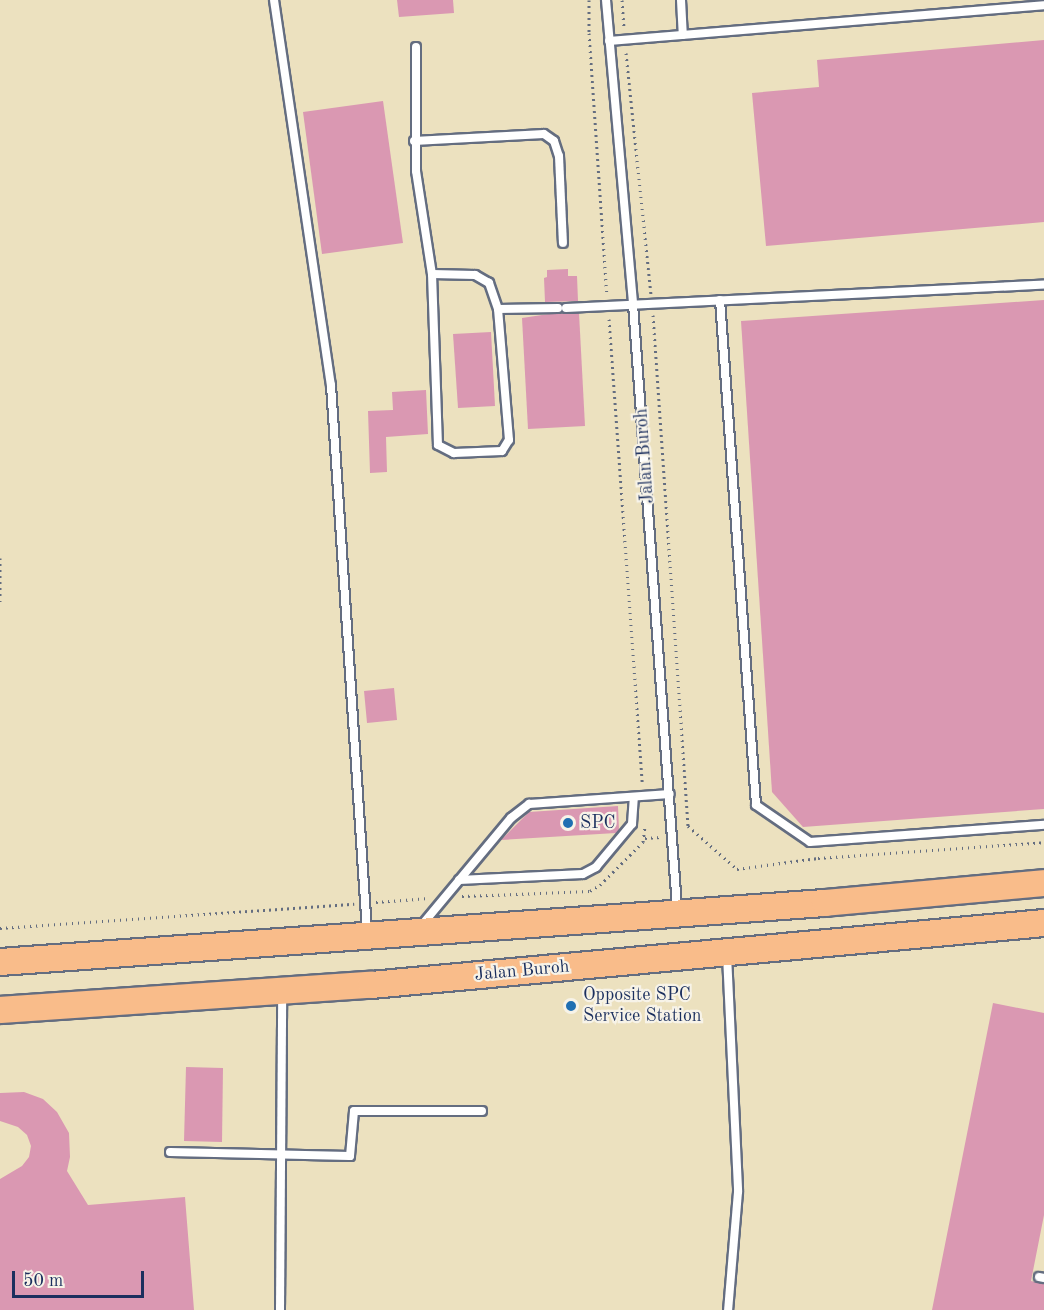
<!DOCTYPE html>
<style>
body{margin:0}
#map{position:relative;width:1044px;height:1310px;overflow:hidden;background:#ece1bf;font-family:"Old Standard TT",serif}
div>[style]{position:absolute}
.building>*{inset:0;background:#da98b2}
.path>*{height:3px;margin-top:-1.5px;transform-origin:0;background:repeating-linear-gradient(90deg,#646d80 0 1.5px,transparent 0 6px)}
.roads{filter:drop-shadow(2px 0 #646d80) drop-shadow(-2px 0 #646d80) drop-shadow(0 2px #646d80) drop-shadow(0 -2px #646d80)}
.service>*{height:8px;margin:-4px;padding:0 4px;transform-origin:4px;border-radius:4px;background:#fff}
.trunk>*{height:26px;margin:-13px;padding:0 13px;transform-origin:13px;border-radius:13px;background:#f9bc8a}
.dots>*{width:16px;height:16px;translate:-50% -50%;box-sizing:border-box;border:3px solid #f7f3e8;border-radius:50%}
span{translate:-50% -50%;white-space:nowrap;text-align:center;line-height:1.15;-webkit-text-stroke:4.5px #f7f3e8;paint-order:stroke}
.street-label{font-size:18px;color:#1b2f5e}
.poi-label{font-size:18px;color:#1b2f5e}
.left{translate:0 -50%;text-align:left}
.scale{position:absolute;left:12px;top:1271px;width:132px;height:27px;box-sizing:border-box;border:3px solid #1b2f5e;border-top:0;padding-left:8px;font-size:18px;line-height:21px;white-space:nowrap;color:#1b2f5e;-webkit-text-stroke:4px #f7f3e8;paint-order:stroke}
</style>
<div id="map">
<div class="building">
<i style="clip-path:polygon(397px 0,453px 0,454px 13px,399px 17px)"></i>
<i style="clip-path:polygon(1044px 40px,1044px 222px,766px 246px,752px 93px,819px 87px,817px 60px)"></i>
<i style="clip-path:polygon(383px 101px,403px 243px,322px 254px,303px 112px)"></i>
<i style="clip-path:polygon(568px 269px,568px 276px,577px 276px,578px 301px,545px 302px,544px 278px,547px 277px,547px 270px)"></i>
<i style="clip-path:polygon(1044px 300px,1044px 809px,803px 827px,772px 792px,741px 321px)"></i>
<i style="clip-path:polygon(562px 312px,579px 313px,585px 426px,528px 429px,522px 318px)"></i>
<i style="clip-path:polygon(491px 332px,495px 406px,458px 408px,453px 334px)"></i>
<i style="clip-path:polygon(426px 390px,428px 434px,386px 437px,387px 472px,370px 473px,368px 411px,393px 410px,392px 392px)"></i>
<i style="clip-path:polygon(394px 688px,397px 720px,367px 723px,364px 691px)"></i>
<i style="clip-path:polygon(618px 806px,619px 830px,616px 833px,501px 840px,529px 812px)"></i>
<i style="clip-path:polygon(993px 1003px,1044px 1013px,1044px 1215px,1031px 1281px,1044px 1284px,1044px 1310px,932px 1310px)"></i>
<i style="clip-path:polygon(186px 1067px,223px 1068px,222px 1142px,184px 1141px)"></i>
<i style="clip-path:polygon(24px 1092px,43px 1099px,57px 1112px,69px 1133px,70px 1157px,67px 1171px,88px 1205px,185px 1197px,194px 1310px,0 1310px,0 1179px,22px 1166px,29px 1157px,31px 1146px,27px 1135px,18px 1127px,0 1121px,0 1093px)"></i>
</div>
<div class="path">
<i style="left:589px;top:0;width:33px;rotate:90deg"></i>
<i style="left:589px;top:33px;width:263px;rotate:86.1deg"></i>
<i style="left:622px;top:0;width:28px;rotate:86deg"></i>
<i style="left:626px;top:53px;width:242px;rotate:84.1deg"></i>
<i style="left:653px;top:315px;width:512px;rotate:86.08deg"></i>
<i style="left:688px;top:826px;width:65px;rotate:41.3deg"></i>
<i style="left:737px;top:869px;width:82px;rotate:-7.7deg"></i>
<i style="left:818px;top:858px;width:227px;rotate:-4deg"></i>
<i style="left:609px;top:319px;width:467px;rotate:85.9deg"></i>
<i style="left:0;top:558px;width:45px;rotate:90deg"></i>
<i style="left:645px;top:838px;width:16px;rotate:-4deg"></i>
<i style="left:462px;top:896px;width:128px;rotate:-2.2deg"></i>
<i style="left:590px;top:891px;width:12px;rotate:-31deg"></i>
<i style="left:600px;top:885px;width:61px;rotate:-45deg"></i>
<i style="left:643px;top:842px;width:17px;rotate:-83deg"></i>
<i style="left:376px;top:902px;width:53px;rotate:-4.3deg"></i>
<i style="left:0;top:928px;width:355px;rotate:-3.9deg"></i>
</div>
<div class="roads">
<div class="service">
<i style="left:274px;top:0;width:389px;rotate:81.6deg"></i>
<i style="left:331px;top:385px;width:548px;rotate:86.23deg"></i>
<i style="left:606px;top:0;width:305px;rotate:84.9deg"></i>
<i style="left:633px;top:304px;width:606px;rotate:85.83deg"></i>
<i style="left:681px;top:0;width:35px;rotate:87deg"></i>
<i style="left:609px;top:41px;width:436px;rotate:-4.7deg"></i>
<i style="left:416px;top:47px;width:124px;rotate:90deg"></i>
<i style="left:416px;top:171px;width:104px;rotate:81.2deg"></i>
<i style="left:432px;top:274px;width:171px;rotate:88deg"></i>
<i style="left:438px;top:445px;width:18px;rotate:27deg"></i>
<i style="left:454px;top:453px;width:48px;rotate:-2.4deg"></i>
<i style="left:502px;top:451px;width:13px;rotate:-58deg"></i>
<i style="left:509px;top:440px;width:131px;rotate:-94.8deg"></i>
<i style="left:498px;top:309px;width:28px;rotate:-109deg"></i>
<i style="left:489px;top:283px;width:16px;rotate:-150deg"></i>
<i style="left:475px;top:275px;width:43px;rotate:-178.7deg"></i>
<i style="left:414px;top:141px;width:130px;rotate:-3.1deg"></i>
<i style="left:544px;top:134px;width:12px;rotate:35deg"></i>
<i style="left:554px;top:141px;width:16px;rotate:72deg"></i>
<i style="left:559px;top:156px;width:87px;rotate:87.4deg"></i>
<i style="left:720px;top:300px;width:506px;rotate:85.92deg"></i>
<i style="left:756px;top:805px;width:65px;rotate:34.4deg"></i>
<i style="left:810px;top:842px;width:235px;rotate:-4.2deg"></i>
<i style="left:566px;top:308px;width:479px;rotate:-2.8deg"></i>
<i style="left:498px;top:309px;width:60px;rotate:-1deg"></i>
<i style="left:459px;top:880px;width:124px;rotate:-2.8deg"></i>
<i style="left:583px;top:874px;width:15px;rotate:-28deg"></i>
<i style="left:596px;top:867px;width:56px;rotate:-50.1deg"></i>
<i style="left:632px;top:824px;width:27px;rotate:-86deg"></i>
<i style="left:421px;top:926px;width:141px;rotate:-50.2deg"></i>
<i style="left:511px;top:818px;width:23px;rotate:-38deg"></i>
<i style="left:529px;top:804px;width:141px;rotate:-4.1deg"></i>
<i style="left:727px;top:955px;width:237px;rotate:87.3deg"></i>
<i style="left:738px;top:1192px;width:118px;rotate:94.8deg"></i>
<i style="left:170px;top:1152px;width:180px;rotate:1.3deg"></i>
<i style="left:350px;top:1156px;width:45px;rotate:-84.9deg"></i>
<i style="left:354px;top:1111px;width:128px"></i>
<i style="left:1039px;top:1277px;width:5px;rotate:11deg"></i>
<i style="left:280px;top:1310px;width:316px;rotate:-89.6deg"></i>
</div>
<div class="trunk">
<i style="left:0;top:962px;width:827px;rotate:-4.09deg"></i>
<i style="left:825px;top:903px;width:220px;rotate:-5.2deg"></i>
<i style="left:0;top:1010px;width:372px;rotate:-3.9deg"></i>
<i style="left:371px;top:985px;width:676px;rotate:-5.26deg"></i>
</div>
</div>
<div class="dots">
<i style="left:568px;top:823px;background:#1f6fb2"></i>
<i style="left:571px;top:1006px;background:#1f6fb2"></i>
</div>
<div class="street-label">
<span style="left:645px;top:456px;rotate:-94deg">Jalan Buroh</span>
<span style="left:522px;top:971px;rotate:-5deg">Jalan Buroh</span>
</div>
<div class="poi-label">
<span class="left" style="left:580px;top:823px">SPC</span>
<span class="left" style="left:583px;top:1006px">Opposite SPC<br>Service Station</span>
</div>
<div class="scale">50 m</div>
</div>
